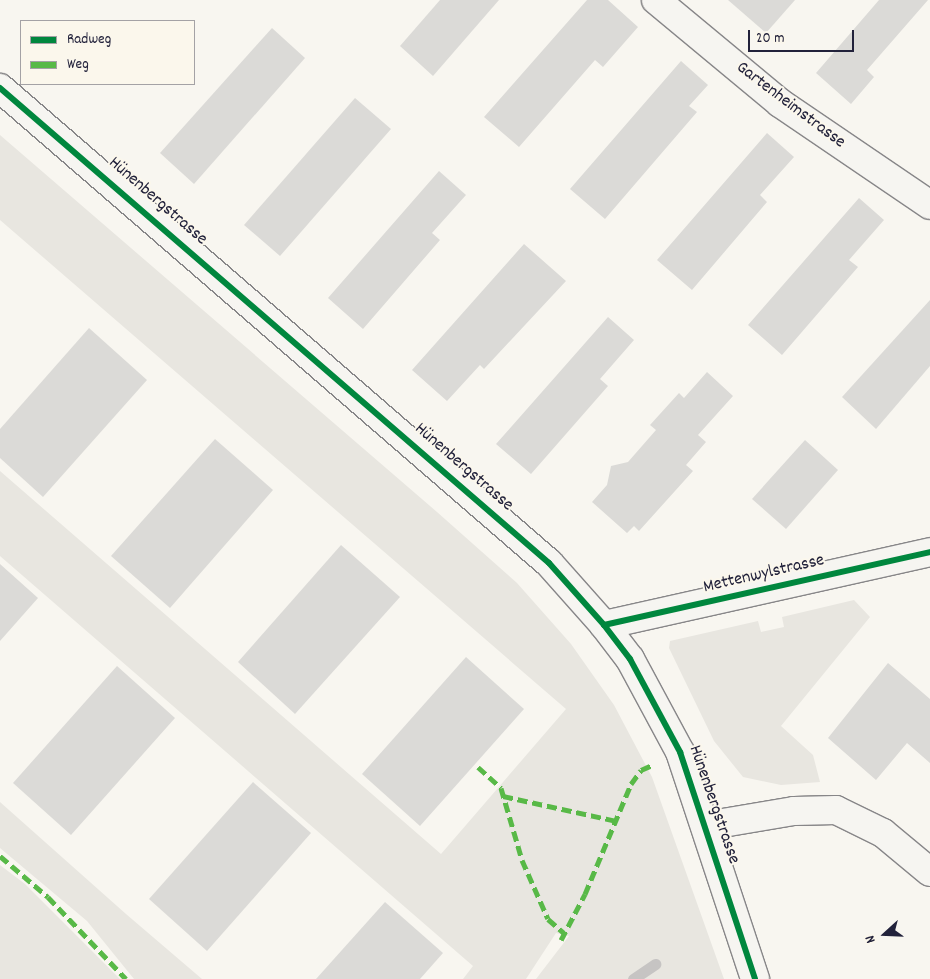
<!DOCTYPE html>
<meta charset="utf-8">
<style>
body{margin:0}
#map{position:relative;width:930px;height:979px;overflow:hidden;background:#f8f6f0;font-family:Dekko,sans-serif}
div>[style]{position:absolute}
.green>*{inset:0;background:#e8e6e0}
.stream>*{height:11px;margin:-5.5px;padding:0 5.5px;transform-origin:5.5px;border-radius:5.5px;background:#c6c4c3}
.building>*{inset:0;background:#dbdad7}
.roads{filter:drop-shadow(1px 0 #878688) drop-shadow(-1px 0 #878688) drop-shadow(0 1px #878688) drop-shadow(0 -1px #878688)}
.street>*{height:28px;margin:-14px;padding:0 14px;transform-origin:14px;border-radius:14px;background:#f6f5f1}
.secondary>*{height:28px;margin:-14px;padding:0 14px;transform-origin:14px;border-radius:14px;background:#f6f5f1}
.quiet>*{height:5px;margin-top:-2.5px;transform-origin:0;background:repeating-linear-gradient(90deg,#58b947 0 10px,transparent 0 15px)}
.cycleway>*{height:6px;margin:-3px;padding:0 3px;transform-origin:3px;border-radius:3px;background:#00873e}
span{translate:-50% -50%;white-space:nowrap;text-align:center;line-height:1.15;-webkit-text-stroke:4px #fbf7ec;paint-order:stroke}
.street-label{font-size:18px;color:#22223b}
.legend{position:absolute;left:20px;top:20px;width:175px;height:65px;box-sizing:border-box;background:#fbf7ec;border:1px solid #a4a2a5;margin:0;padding:6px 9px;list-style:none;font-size:15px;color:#22223b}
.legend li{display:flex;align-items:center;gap:10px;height:25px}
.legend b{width:25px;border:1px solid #a4a2a5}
.north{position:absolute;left:860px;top:909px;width:50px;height:50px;-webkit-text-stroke:4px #fbf7ec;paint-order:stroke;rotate:250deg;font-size:14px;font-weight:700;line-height:20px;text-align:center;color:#22223b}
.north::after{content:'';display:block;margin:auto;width:18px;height:22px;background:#22223b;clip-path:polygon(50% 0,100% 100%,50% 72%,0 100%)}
.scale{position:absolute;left:748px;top:30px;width:106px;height:22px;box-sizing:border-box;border:2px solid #22223b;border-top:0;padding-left:6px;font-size:15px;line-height:18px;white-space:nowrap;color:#22223b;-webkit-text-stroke:4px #fbf7ec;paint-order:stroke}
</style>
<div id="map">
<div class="green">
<i style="clip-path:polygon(0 135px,437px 512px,517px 583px,571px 644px,614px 705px,652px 777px,724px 979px,536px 979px,569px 936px,556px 933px,526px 979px,463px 979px,473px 966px,0 556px,0 471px,441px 854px,566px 709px,0 220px)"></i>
<i style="clip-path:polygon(854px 600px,870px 617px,781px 726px,813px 755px,820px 782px,781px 785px,743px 777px,714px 741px,669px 648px,670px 641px,758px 621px,761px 632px,784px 627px,782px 617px)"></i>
<i style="clip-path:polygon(0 802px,126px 914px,202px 979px,134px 979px,87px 921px,0 848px)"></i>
<i style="clip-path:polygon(0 865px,25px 884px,120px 979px,0 979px)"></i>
</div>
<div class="stream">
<i style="left:633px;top:979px;width:27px;rotate:-34deg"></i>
</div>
<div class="building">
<i style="clip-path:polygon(440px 0,499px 0,433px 76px,400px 46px)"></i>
<i style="clip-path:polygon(587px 0,608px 0,638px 27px,603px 67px,595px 60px,519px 147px,484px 117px)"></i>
<i style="clip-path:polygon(728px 0,795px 0,766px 33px)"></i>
<i style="clip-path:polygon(879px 0,928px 0,867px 70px,874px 77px,851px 104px,816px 73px)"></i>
<i style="clip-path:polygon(272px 28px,305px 58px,194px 184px,160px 153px)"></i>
<i style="clip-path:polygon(681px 61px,708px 85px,689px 106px,697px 112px,605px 219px,570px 189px)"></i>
<i style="clip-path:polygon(355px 98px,391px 129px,280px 256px,244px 225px)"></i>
<i style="clip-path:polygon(767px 133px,794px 157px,760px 195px,767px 202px,692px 290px,657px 260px)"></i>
<i style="clip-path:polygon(439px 171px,466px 195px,432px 233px,440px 240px,363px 329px,328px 298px)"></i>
<i style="clip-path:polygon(859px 198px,884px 220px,849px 260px,858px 267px,782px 355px,748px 325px)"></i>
<i style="clip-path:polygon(524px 244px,566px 281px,484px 369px,480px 365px,447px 401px,412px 370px)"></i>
<i style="clip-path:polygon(930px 300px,930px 366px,876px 429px,842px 397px)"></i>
<i style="clip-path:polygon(608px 317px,634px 340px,600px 379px,608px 386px,531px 474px,496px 444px)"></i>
<i style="clip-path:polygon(89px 328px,147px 380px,43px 497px,0 458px,0 429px)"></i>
<i style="clip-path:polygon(707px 372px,733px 396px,698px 435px,706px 442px,686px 465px,693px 471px,639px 531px,634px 526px,627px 533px,592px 502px,607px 485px,611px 466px,628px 462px,656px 430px,650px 425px,679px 393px,684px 398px)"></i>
<i style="clip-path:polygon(215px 439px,273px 490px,170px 608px,111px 556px)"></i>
<i style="clip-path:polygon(805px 440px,838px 470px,786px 529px,752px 499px)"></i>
<i style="clip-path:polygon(341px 545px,400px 597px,295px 714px,238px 662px)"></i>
<i style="clip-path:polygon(0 564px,38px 598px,0 641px)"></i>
<i style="clip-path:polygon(466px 657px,524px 709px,420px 826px,362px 774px)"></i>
<i style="clip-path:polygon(888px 663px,930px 699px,930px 763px,907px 743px,876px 780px,828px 738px)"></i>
<i style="clip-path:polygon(117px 666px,175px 718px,71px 835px,13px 783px)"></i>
<i style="clip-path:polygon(253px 782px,311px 833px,207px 951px,149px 899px)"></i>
<i style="clip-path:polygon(385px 902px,443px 953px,420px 979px,316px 979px)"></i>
</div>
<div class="roads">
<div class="street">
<i style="left:656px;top:0;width:161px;rotate:39.7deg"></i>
<i style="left:780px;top:103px;width:181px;rotate:34.2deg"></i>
<i style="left:604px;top:625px;width:334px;rotate:-12.6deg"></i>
<i style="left:705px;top:826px;width:90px;rotate:-9.6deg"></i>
<i style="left:794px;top:811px;width:42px;rotate:-1.4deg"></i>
<i style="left:836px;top:810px;width:52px;rotate:26.1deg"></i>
<i style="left:883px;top:833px;width:61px;rotate:39.7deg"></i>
</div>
<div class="secondary">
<i style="left:0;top:88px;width:726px;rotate:40.87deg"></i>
<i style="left:549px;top:563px;width:83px;rotate:48.4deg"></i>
<i style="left:604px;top:625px;width:43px;rotate:52.6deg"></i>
<i style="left:630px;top:659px;width:106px;rotate:61.7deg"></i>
<i style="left:680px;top:752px;width:239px;rotate:71.7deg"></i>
</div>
</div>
<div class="quiet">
<i style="left:478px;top:767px;width:31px;rotate:42deg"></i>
<i style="left:501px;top:788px;width:75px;rotate:73.7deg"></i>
<i style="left:522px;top:860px;width:64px;rotate:66.2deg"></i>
<i style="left:548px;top:919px;width:21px;rotate:41deg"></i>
<i style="left:503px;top:796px;width:117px;rotate:12.4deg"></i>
<i style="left:0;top:856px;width:63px;rotate:40.5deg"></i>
<i style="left:48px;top:897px;width:113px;rotate:46.4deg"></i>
<i style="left:561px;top:940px;width:52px;rotate:-62.4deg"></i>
<i style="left:585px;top:894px;width:119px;rotate:-67.3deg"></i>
<i style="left:631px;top:784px;width:17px;rotate:-54deg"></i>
<i style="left:641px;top:770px;width:12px;rotate:-24deg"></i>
</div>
<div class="cycleway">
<i style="left:0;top:88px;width:726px;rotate:40.87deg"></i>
<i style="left:549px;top:563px;width:83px;rotate:48.4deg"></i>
<i style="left:604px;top:625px;width:43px;rotate:52.6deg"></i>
<i style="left:630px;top:659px;width:106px;rotate:61.7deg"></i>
<i style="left:680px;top:752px;width:239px;rotate:71.7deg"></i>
<i style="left:604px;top:625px;width:334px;rotate:-12.6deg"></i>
</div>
<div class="street-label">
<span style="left:790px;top:106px;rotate:37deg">Gartenheimstrasse</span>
<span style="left:157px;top:202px;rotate:41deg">Hünenbergstrasse</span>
<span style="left:463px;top:468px;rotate:41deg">Hünenbergstrasse</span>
<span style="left:764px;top:575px;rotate:-13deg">Mettenwylstrasse</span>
<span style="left:713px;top:805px;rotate:71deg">Hünenbergstrasse</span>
</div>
<ul class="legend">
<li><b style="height:6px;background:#00873e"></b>Radweg</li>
<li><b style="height:6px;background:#58b947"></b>Weg</li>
</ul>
<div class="north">N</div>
<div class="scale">20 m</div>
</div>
